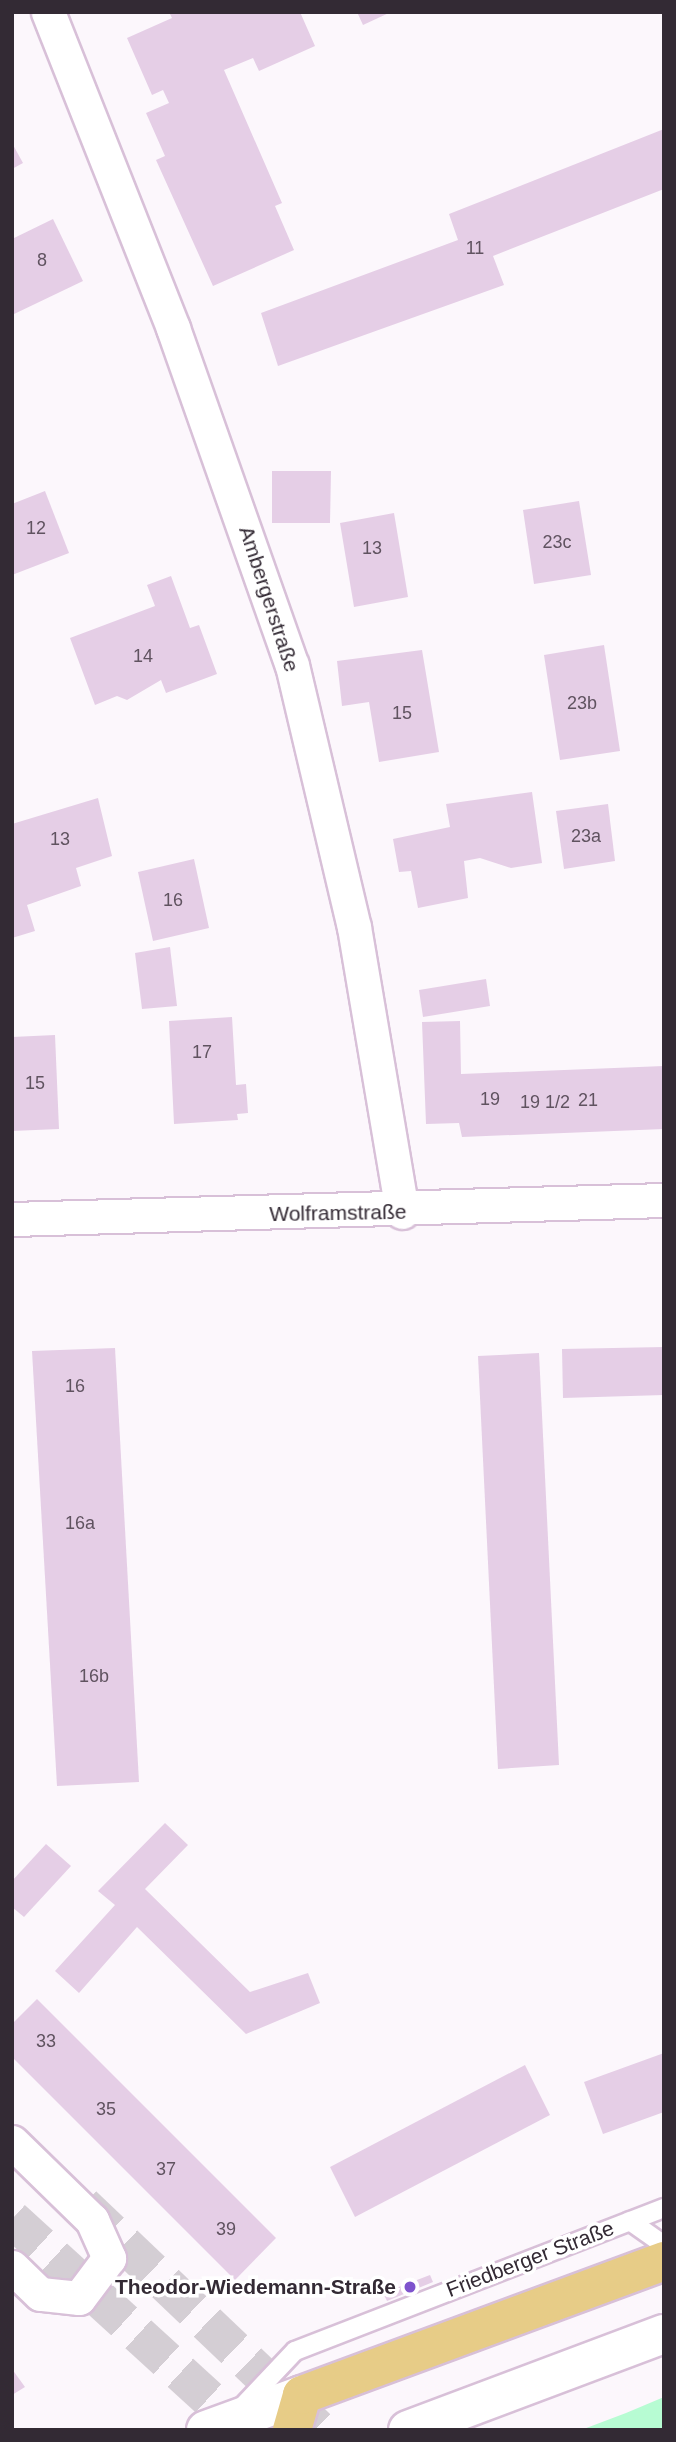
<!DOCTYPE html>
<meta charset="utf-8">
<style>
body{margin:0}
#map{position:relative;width:676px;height:2442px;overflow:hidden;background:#fcf7fc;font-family:Arial,sans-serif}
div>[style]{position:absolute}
.green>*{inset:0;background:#b7fcd3}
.building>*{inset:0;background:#e5cee6}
.secondary-tunnel>*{height:38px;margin-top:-19px;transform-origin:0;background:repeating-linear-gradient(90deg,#d4ced4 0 38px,transparent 0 57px)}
.roads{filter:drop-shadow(2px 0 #d8c0d8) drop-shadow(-2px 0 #d8c0d8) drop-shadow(0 2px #d8c0d8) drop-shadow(0 -2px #d8c0d8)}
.lane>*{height:18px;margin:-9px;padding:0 9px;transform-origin:9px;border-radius:9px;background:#fff}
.street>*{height:33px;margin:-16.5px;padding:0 16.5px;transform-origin:16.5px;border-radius:16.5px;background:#fff}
.secondary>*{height:38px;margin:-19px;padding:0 19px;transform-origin:19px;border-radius:19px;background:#fff}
.primary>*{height:38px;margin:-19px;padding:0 19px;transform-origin:19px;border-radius:19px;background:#e7cc87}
.dots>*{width:19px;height:19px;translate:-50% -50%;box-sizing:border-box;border:4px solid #fff;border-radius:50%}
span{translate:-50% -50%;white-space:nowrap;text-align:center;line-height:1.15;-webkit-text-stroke:7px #fff;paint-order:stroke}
.number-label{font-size:18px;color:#605360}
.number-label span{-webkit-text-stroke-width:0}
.street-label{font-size:21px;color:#332a34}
.poi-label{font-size:21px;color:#332a34;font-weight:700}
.right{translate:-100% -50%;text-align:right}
.frame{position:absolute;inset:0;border:14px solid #332a34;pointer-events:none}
</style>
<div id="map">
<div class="green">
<i style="clip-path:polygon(664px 2397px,664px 2430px,581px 2430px,626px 2413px)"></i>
</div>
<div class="building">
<i style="clip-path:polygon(169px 12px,300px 12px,315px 46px,259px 71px,253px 58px,224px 70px,282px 203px,275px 206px,294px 250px,213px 286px,156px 160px,165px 156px,146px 113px,169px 103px,163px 90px,152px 95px,127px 38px,172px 18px)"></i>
<i style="clip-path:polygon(357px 12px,391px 12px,363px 25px)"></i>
<i style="clip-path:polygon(664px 129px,664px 189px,493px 256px,504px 285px,278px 366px,261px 313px,458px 240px,449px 214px)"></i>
<i style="clip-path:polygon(12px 143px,23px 163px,12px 169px)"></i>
<i style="clip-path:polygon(53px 219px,83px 281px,12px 315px,12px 239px)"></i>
<i style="clip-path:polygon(272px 471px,331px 471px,330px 523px,272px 523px)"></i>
<i style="clip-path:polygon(45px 491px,69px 553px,12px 575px,12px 504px)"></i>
<i style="clip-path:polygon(579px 501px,591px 575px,534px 584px,523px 510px)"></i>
<i style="clip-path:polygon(394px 513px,408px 597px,354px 607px,340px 523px)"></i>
<i style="clip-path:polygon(171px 576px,190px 628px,199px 625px,217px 674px,166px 693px,161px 680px,127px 700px,117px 696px,95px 705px,70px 638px,155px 606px,147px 585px)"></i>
<i style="clip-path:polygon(604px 645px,620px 751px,560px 760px,544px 655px)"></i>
<i style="clip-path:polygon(422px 650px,439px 752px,379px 762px,369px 702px,342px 706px,337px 661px)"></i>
<i style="clip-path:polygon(532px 792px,542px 863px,511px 868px,480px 858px,464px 861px,468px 898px,418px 908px,411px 871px,399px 872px,393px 839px,450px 827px,446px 804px)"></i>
<i style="clip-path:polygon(98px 798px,112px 856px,76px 868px,81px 886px,27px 905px,35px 931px,12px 938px,12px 824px)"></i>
<i style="clip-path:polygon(608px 804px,615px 861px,564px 869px,556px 811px)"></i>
<i style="clip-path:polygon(194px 859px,209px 928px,153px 941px,138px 872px)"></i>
<i style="clip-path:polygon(170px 947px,177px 1006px,142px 1009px,135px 953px)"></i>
<i style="clip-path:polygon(486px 979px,490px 1006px,423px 1017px,419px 990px)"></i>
<i style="clip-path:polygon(232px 1017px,236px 1085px,246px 1084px,248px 1113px,237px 1114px,238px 1120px,174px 1124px,169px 1021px)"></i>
<i style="clip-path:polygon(460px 1021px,461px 1074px,664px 1066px,664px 1129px,462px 1137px,459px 1123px,426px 1124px,422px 1022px)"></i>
<i style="clip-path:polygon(55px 1035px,59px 1129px,12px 1131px,12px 1037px)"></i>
<i style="clip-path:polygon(664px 1347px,664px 1395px,563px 1398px,562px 1349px)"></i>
<i style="clip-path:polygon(115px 1348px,139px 1782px,57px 1786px,32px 1351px)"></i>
<i style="clip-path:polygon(539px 1353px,559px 1765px,498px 1769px,478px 1356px)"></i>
<i style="clip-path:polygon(165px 1823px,188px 1845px,145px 1889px,250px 1992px,308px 1973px,320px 2003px,246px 2034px,137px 1927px,79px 1993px,55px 1971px,115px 1905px,98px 1891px)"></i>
<i style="clip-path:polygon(46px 1844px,71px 1866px,24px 1917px,12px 1907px,12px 1881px)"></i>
<i style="clip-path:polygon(37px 1999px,276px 2238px,235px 2280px,12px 2057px,12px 2024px)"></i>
<i style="clip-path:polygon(664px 2053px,664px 2112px,603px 2134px,584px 2082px)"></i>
<i style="clip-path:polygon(525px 2065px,550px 2115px,355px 2217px,330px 2167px)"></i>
<i style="clip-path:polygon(430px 2275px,433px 2282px,387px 2301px,383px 2293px)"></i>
<i style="clip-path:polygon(12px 2369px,25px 2387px,12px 2395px)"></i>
</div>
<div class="secondary-tunnel">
<i style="left:83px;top:2205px;width:326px;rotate:43.6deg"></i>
<i style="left:12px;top:2219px;width:313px;rotate:42.4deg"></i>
</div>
<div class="roads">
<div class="lane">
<i style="left:630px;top:2221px;width:42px;rotate:35.2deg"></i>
<i style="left:242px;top:2407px;width:77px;rotate:-46.6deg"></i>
<i style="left:295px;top:2351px;width:396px;rotate:-21.2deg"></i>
</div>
<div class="street">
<i style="left:48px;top:12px;width:340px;rotate:68.4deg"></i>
<i style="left:173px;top:328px;width:357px;rotate:70.6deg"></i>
<i style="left:292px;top:665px;width:269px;rotate:76.7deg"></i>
<i style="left:354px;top:927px;width:289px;rotate:80.4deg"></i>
<i style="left:12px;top:1219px;width:652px;rotate:-1.67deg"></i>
<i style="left:12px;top:2142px;width:112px;rotate:44.3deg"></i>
<i style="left:92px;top:2220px;width:42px;rotate:65.9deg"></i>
<i style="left:109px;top:2258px;width:50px;rotate:126.9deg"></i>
<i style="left:79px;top:2298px;width:39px;rotate:-174deg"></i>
<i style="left:40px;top:2294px;width:39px;rotate:-136deg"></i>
</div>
<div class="secondary">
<i style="left:206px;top:2430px;width:102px;rotate:-20deg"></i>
<i style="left:408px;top:2430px;width:273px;rotate:-20.6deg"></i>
</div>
<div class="primary">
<i style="left:292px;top:2430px;width:36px;rotate:-74deg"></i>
<i style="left:302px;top:2395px;width:386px;rotate:-20.3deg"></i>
</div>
</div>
<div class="dots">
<i style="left:410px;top:2287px;background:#7e53cd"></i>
</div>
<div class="number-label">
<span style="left:475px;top:248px">11</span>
<span style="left:42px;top:260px">8</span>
<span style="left:36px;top:528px">12</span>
<span style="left:557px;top:542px">23c</span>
<span style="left:372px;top:548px">13</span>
<span style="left:143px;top:656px">14</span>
<span style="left:582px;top:703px">23b</span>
<span style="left:402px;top:713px">15</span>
<span style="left:586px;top:836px">23a</span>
<span style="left:60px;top:839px">13</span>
<span style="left:173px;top:900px">16</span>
<span style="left:202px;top:1052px">17</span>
<span style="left:35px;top:1083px">15</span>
<span style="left:490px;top:1099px">19</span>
<span style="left:588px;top:1100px">21</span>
<span style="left:545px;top:1102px">19 1/2</span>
<span style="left:75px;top:1386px">16</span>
<span style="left:80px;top:1523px">16a</span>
<span style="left:94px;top:1676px">16b</span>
<span style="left:46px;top:2041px">33</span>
<span style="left:106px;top:2109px">35</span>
<span style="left:166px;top:2169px">37</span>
<span style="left:226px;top:2229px">39</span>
</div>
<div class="street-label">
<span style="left:269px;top:599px;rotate:72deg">Ambergerstraße</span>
<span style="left:338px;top:1213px;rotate:-1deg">Wolframstraße</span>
<span style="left:530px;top:2259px;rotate:-21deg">Friedberger Straße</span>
</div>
<div class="poi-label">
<span class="right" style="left:396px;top:2287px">Theodor-Wiedemann-Straße</span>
</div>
<div class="frame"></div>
</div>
